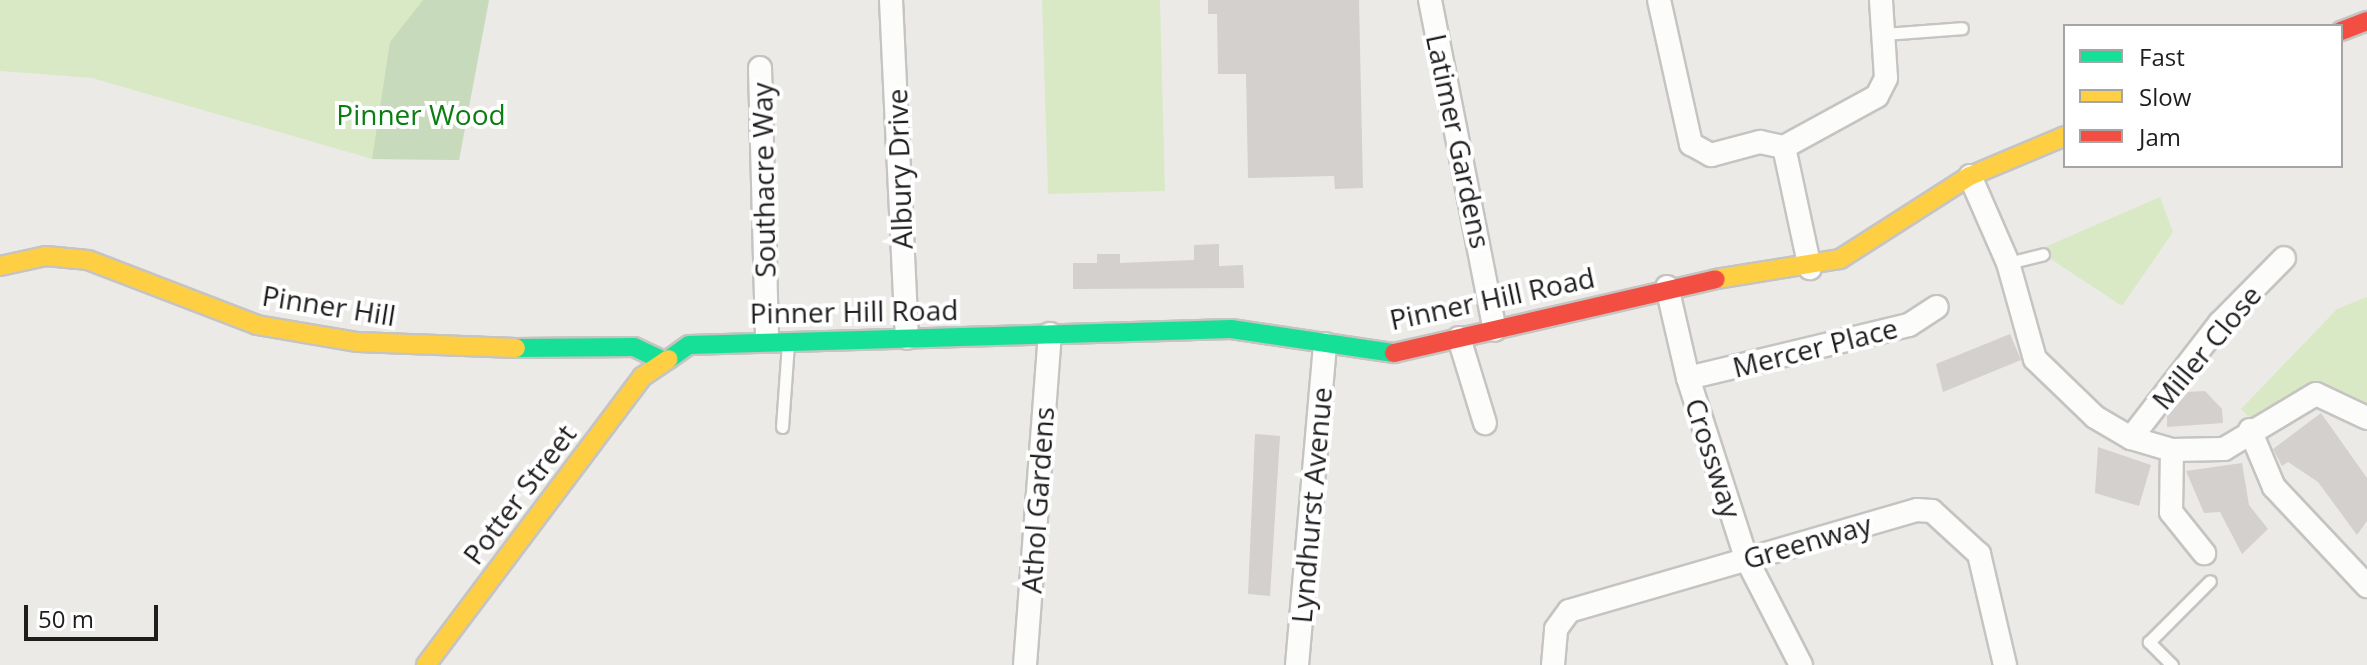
<!DOCTYPE html>
<style>
body{margin:0}
#map{position:relative;width:2367px;height:665px;overflow:hidden;background:#eceae7;font-family:"Open Sans",sans-serif}
div>[style]{position:absolute}
.grass>*{inset:0;background:#d9e9c5}
.forest>*{inset:0;background:#c7dbbc}
.building>*{inset:0;background:#d3d0ce}
.roads{filter:drop-shadow(2px 0 #c5c4c3) drop-shadow(-2px 0 #c5c4c3) drop-shadow(0 2px #c5c4c3) drop-shadow(0 -2px #c5c4c3)}
.lane>*{height:11px;margin:-5.5px;padding:0 5.5px;transform-origin:5.5px;border-radius:5.5px;background:#fcfcfb}
.street>*{height:22px;margin:-11px;padding:0 11px;transform-origin:11px;border-radius:11px;background:#fcfcfb}
.fast>*{height:18px;margin:-9px;padding:0 9px;transform-origin:9px;border-radius:9px;background:#16e098}
.slow>*{height:18px;margin:-9px;padding:0 9px;transform-origin:9px;border-radius:9px;background:#ffcf43}
.jam>*{height:18px;margin:-9px;padding:0 9px;transform-origin:9px;border-radius:9px;background:#f24e42}
span{translate:-50% -50%;white-space:nowrap;text-align:center;line-height:1.15;-webkit-text-stroke:8px #fff;paint-order:stroke}
.park-label{font-size:28px;color:#0b7d12}
.street-label{font-size:28px;color:#1e1e1e}
.legend{position:absolute;left:2063px;top:24px;width:280px;height:144px;box-sizing:border-box;background:#fff;border:2px solid #a5a5a5;margin:0;padding:10px 14px;list-style:none;font-size:24px;color:#1e1e1e}
.legend li{display:flex;align-items:center;gap:16px;height:40px}
.legend b{width:40px;border:2px solid #a5a5a5}
.scale{position:absolute;left:24px;top:605px;width:134px;height:36px;box-sizing:border-box;border:4px solid #1e1e1e;border-top:0;padding-left:10px;font-size:24px;line-height:28px;white-space:nowrap;color:#1e1e1e;-webkit-text-stroke:6px #fff;paint-order:stroke}
</style>
<div id="map">
<div class="grass">
<i style="clip-path:polygon(0 0,489px 0,459px 160px,372px 159px,92px 78px,0 71px)"></i>
<i style="clip-path:polygon(1042px 0,1160px 0,1165px 191px,1048px 194px)"></i>
<i style="clip-path:polygon(2160px 197px,2173px 232px,2122px 306px,2043px 254px,2045px 247px)"></i>
<i style="clip-path:polygon(2367px 297px,2367px 418px,2317px 394px,2258px 426px,2241px 409px,2337px 309px)"></i>
</div>
<div class="forest">
<i style="clip-path:polygon(423px 0,489px 0,459px 160px,372px 159px,390px 42px)"></i>
</div>
<div class="building">
<i style="clip-path:polygon(1208px 0,1359px 0,1363px 188px,1335px 189px,1334px 176px,1248px 178px,1246px 74px,1218px 74px,1217px 14px,1208px 14px)"></i>
<i style="clip-path:polygon(1219px 244px,1219px 266px,1243px 265px,1244px 288px,1073px 289px,1073px 263px,1097px 263px,1097px 254px,1120px 254px,1120px 263px,1194px 260px,1194px 245px)"></i>
<i style="clip-path:polygon(2010px 334px,2021px 360px,1943px 392px,1936px 364px)"></i>
<i style="clip-path:polygon(2205px 391px,2222px 409px,2223px 423px,2167px 427px,2167px 415px,2185px 392px)"></i>
<i style="clip-path:polygon(2321px 413px,2367px 478px,2367px 521px,2357px 535px,2318px 482px,2288px 462px,2282px 466px,2273px 449px)"></i>
<i style="clip-path:polygon(1255px 434px,1280px 436px,1270px 596px,1248px 594px)"></i>
<i style="clip-path:polygon(2098px 447px,2151px 465px,2139px 506px,2095px 493px)"></i>
<i style="clip-path:polygon(2242px 463px,2249px 505px,2268px 529px,2242px 554px,2220px 512px,2204px 513px,2186px 471px)"></i>
</div>
<div class="roads">
<div class="lane">
<i style="left:1883px;top:34px;width:79px;rotate:-4.3deg"></i>
<i style="left:2008px;top:263px;width:36px;rotate:-14deg"></i>
<i style="left:782px;top:427px;width:83px;rotate:-85.9deg"></i>
<i style="left:2172px;top:665px;width:33px;rotate:-135deg"></i>
<i style="left:2149px;top:642px;width:86px;rotate:-45deg"></i>
</div>
<div class="street">
<i style="left:891px;top:0;width:338px;rotate:87.3deg"></i>
<i style="left:1430px;top:0;width:336px;rotate:78.9deg"></i>
<i style="left:1659px;top:0;width:148px;rotate:77.5deg"></i>
<i style="left:1691px;top:144px;width:23px;rotate:29deg"></i>
<i style="left:1711px;top:155px;width:51px;rotate:-14.9deg"></i>
<i style="left:1760px;top:142px;width:25px;rotate:12deg"></i>
<i style="left:1784px;top:147px;width:124px;rotate:77.9deg"></i>
<i style="left:760px;top:68px;width:272px;rotate:88.5deg"></i>
<i style="left:1784px;top:147px;width:106px;rotate:-28.7deg"></i>
<i style="left:1877px;top:96px;width:20px;rotate:-63deg"></i>
<i style="left:1886px;top:78px;width:78px;rotate:-93.7deg"></i>
<i style="left:1970px;top:176px;width:95px;rotate:66.4deg"></i>
<i style="left:2008px;top:263px;width:100px;rotate:74.3deg"></i>
<i style="left:2035px;top:359px;width:83px;rotate:44deg"></i>
<i style="left:2095px;top:417px;width:42px;rotate:30.3deg"></i>
<i style="left:2131px;top:438px;width:43px;rotate:16.3deg"></i>
<i style="left:2172px;top:450px;width:52px;rotate:-1.1deg"></i>
<i style="left:2224px;top:449px;width:107px;rotate:-30.9deg"></i>
<i style="left:2316px;top:394px;width:56px;rotate:25.2deg"></i>
<i style="left:1667px;top:287px;width:93px;rotate:77deg"></i>
<i style="left:1688px;top:378px;width:189px;rotate:72.1deg"></i>
<i style="left:1746px;top:558px;width:120px;rotate:62.8deg"></i>
<i style="left:1459px;top:338px;width:89px;rotate:73deg"></i>
<i style="left:1688px;top:378px;width:227px;rotate:-13.5deg"></i>
<i style="left:1909px;top:325px;width:33px;rotate:-33deg"></i>
<i style="left:2250px;top:430px;width:62px;rotate:67.2deg"></i>
<i style="left:2274px;top:487px;width:136px;rotate:46.8deg"></i>
<i style="left:2131px;top:438px;width:145px;rotate:-52.3deg"></i>
<i style="left:2220px;top:323px;width:91px;rotate:-45.4deg"></i>
<i style="left:2172px;top:450px;width:62px;rotate:90.9deg"></i>
<i style="left:2171px;top:512px;width:53px;rotate:51.2deg"></i>
<i style="left:1025px;top:665px;width:332px;rotate:-85.7deg"></i>
<i style="left:1297px;top:665px;width:322px;rotate:-85deg"></i>
<i style="left:1553px;top:665px;width:36px;rotate:-85deg"></i>
<i style="left:1556px;top:629px;width:22px;rotate:-54deg"></i>
<i style="left:1569px;top:611px;width:362px;rotate:-16.2deg"></i>
<i style="left:1917px;top:510px;width:15px;rotate:4deg"></i>
<i style="left:1932px;top:511px;width:64px;rotate:42.5deg"></i>
<i style="left:1979px;top:554px;width:114px;rotate:76.8deg"></i>
</div>
<div class="fast">
<i style="left:516px;top:348px;width:118px;rotate:-0.5deg"></i>
<i style="left:634px;top:347px;width:29px;rotate:25deg"></i>
<i style="left:669px;top:359px;width:24px;rotate:-35deg"></i>
<i style="left:689px;top:345px;width:542px;rotate:-1.69deg"></i>
<i style="left:1231px;top:329px;width:165px;rotate:8.4deg"></i>
</div>
<div class="slow">
<i style="left:0;top:266px;width:47px;rotate:-12.3deg"></i>
<i style="left:46px;top:256px;width:42px;rotate:5.4deg"></i>
<i style="left:88px;top:260px;width:181px;rotate:21deg"></i>
<i style="left:257px;top:325px;width:102px;rotate:9.6deg"></i>
<i style="left:358px;top:342px;width:158px;rotate:2.2deg"></i>
<i style="left:1716px;top:279px;width:126px;rotate:-9.2deg"></i>
<i style="left:1840px;top:259px;width:154px;rotate:-32.6deg"></i>
<i style="left:1970px;top:176px;width:103px;rotate:-22.8deg"></i>
<i style="left:426px;top:665px;width:360px;rotate:-53.1deg"></i>
<i style="left:642px;top:377px;width:32px;rotate:-34deg"></i>
</div>
<div class="jam">
<i style="left:2341px;top:31px;width:28px;rotate:-21deg"></i>
<i style="left:1394px;top:353px;width:330px;rotate:-12.9deg"></i>
</div>
</div>
<div class="park-label">
<span style="left:421px;top:114px">Pinner Wood</span>
</div>
<div class="street-label">
<span style="left:1459px;top:141px;rotate:78deg">Latimer Gardens</span>
<span style="left:899px;top:169px;rotate:-92deg">Albury Drive</span>
<span style="left:763px;top:180px;rotate:-91deg">Southacre Way</span>
<span style="left:1492px;top:298px;rotate:-12deg">Pinner Hill Road</span>
<span style="left:329px;top:305px;rotate:9deg">Pinner Hill</span>
<span style="left:854px;top:311px;rotate:-1deg">Pinner Hill Road</span>
<span style="left:1815px;top:347px;rotate:-14deg">Mercer Place</span>
<span style="left:2206px;top:347px;rotate:-50deg">Miller Close</span>
<span style="left:1714px;top:458px;rotate:72deg">Crossway</span>
<span style="left:519px;top:494px;rotate:-53deg">Potter Street</span>
<span style="left:1037px;top:500px;rotate:-86deg">Athol Gardens</span>
<span style="left:1311px;top:505px;rotate:-85deg">Lyndhurst Avenue</span>
<span style="left:1807px;top:541px;rotate:-16deg">Greenway</span>
</div>
<ul class="legend">
<li><b style="height:10px;background:#16e098"></b>Fast</li>
<li><b style="height:10px;background:#ffcf43"></b>Slow</li>
<li><b style="height:10px;background:#f24e42"></b>Jam</li>
</ul>
<div class="scale">50 m</div>
</div>
